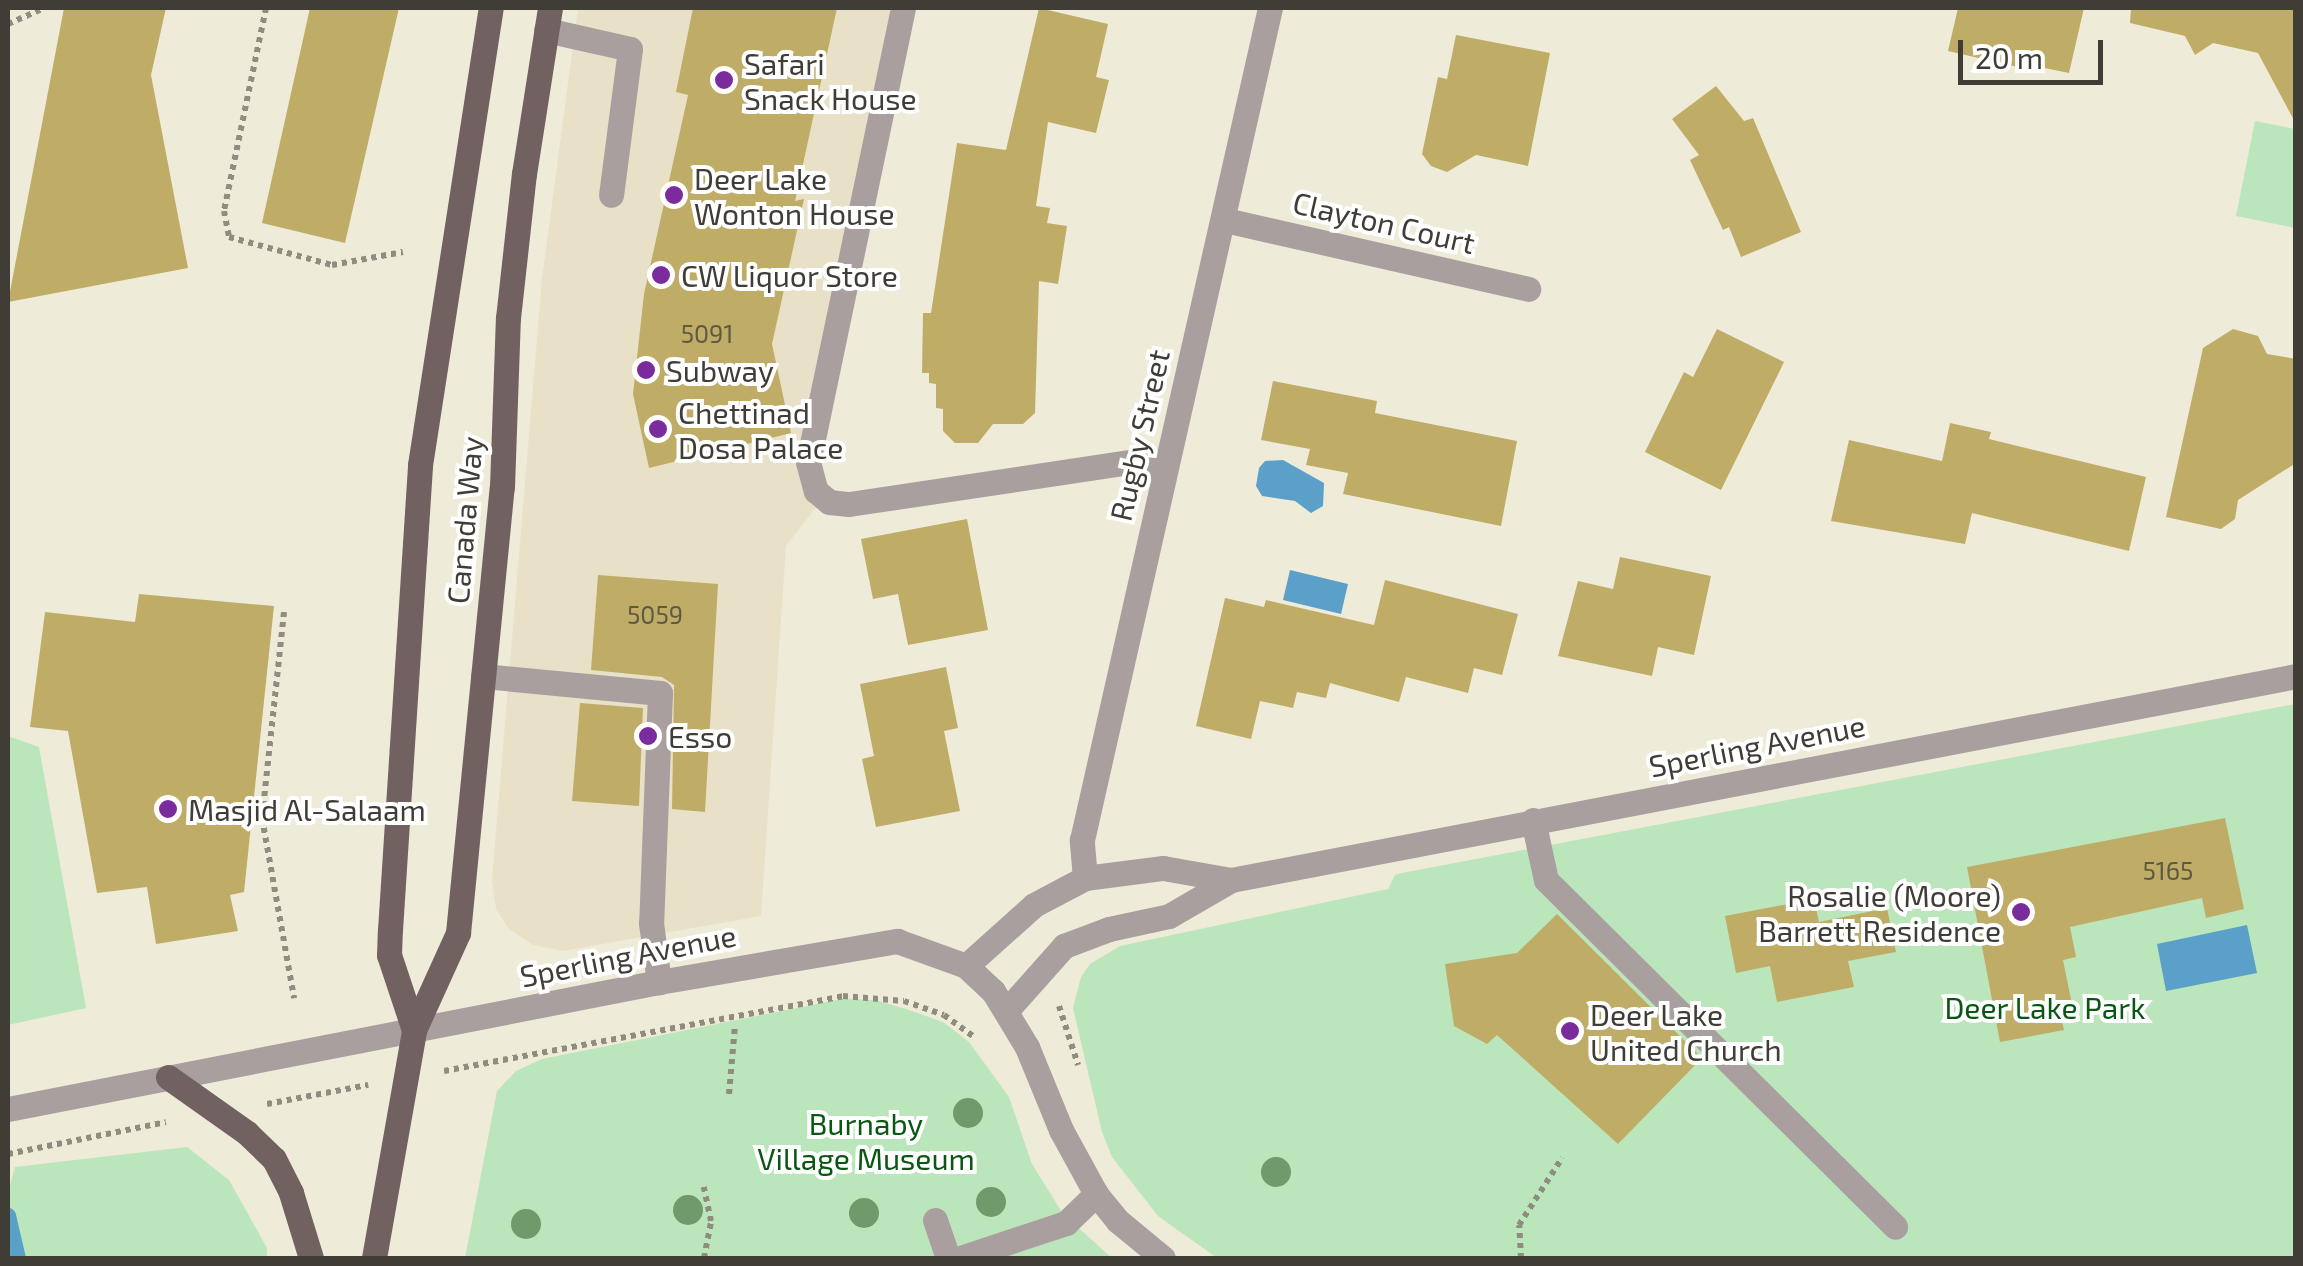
<!DOCTYPE html>
<style>
body{margin:0}
#map{position:relative;width:2303px;height:1266px;overflow:hidden;background:#efebd9;font-family:"Exo 2",sans-serif}
div>[style]{position:absolute}
.built>*{inset:0;background:#e8e1c8}
.green>*{inset:0;background:#bbe5ba}
.water>*{inset:0;background:#5ba0c9}
.stream>*{height:15px;margin:-7.5px;padding:0 7.5px;transform-origin:7.5px;border-radius:7.5px;background:#5ba0c9}
.building>*{inset:0;background:#bfad67}
.path>*{height:6px;margin-top:-3px;transform-origin:0;background:repeating-linear-gradient(90deg,#8f8c80 0 5px,transparent 0 10px)}
.minor>*{height:25px;margin:-12.5px;padding:0 12.5px;transform-origin:12.5px;border-radius:12.5px;background:#a99f9f}
.major>*{height:25px;margin:-12.5px;padding:0 12.5px;transform-origin:12.5px;border-radius:12.5px;background:#716261}
.trees>*{width:30px;height:30px;margin:-15px;border-radius:50%;background:#709a6c}
.dots>*{width:28px;height:28px;translate:-50% -50%;box-sizing:border-box;border:5px solid #fff;border-radius:50%}
span{translate:-50% -50%;white-space:nowrap;text-align:center;line-height:1.15;-webkit-text-stroke:8px #fff;paint-order:stroke}
.number-label{font-size:25px;color:#5f5942}
.number-label span{-webkit-text-stroke-width:0}
.poi-label{font-size:30px;color:#3f3d36}
.left{translate:0 -50%;text-align:left}
.right{translate:-100% -50%;text-align:right}
.street-label{font-size:30px;color:#3f3d36}
.park-label{font-size:30px;color:#095713}
.frame{position:absolute;inset:0;border:10px solid #3f3d36;pointer-events:none}
.scale{position:absolute;left:1958px;top:40px;width:145px;height:45px;box-sizing:border-box;border:5px solid #3f3d36;border-top:0;padding-left:12px;font-size:30px;line-height:35px;white-space:nowrap;color:#3f3d36;-webkit-text-stroke:8px #fff;paint-order:stroke}
</style>
<div id="map">
<div class="built">
<i style="clip-path:polygon(578px 8px,903px 8px,808px 462px,823px 498px,786px 546px,761px 916px,563px 951px,533px 945px,509px 929px,496px 909px,492px 880px,542px 279px)"></i>
</div>
<div class="green">
<i style="clip-path:polygon(2255px 121px,2295px 129px,2295px 228px,2236px 216px)"></i>
<i style="clip-path:polygon(2295px 704px,2295px 1258px,1217px 1258px,1158px 1216px,1112px 1157px,1102px 1132px,1073px 1008px,1081px 977px,1090px 964px,1120px 946px,1388px 889px,1395px 875px,1402px 873px)"></i>
<i style="clip-path:polygon(8px 736px,39px 747px,86px 1008px,8px 1025px)"></i>
<i style="clip-path:polygon(842px 999px,875px 1000px,906px 1009px,943px 1022px,969px 1042px,1009px 1097px,1032px 1164px,1063px 1214px,1112px 1258px,465px 1258px,497px 1091px,516px 1071px,542px 1059px)"></i>
<i style="clip-path:polygon(187px 1147px,229px 1180px,267px 1248px,267px 1258px,8px 1258px,8px 1193px,15px 1167px)"></i>
</div>
<div class="water">
<i style="clip-path:polygon(1283px 460px,1324px 483px,1323px 506px,1311px 513px,1295px 501px,1262px 496px,1256px 486px,1259px 468px,1265px 461px)"></i>
<i style="clip-path:polygon(1290px 570px,1348px 584px,1341px 614px,1283px 600px)"></i>
<i style="clip-path:polygon(2247px 925px,2257px 973px,2166px 991px,2157px 944px)"></i>
</div>
<div class="stream">
<i style="left:8px;top:1215px;width:44px;rotate:76.9deg"></i>
</div>
<div class="building">
<i style="clip-path:polygon(64px 8px,166px 8px,151px 75px,188px 268px,8px 302px)"></i>
<i style="clip-path:polygon(310px 8px,399px 8px,345px 243px,262px 223px)"></i>
<i style="clip-path:polygon(693px 8px,837px 8px,795px 201px,804px 199px,772px 344px,791px 433px,649px 468px,633px 394px,644px 294px,688px 95px,676px 92px)"></i>
<i style="clip-path:polygon(1039px 8px,1108px 24px,1096px 77px,1109px 80px,1096px 133px,1048px 122px,1036px 206px,1050px 208px,1047px 223px,1067px 226px,1058px 284px,1039px 281px,1035px 413px,1023px 424px,993px 424px,978px 443px,955px 443px,943px 431px,943px 409px,936px 408px,936px 384px,929px 383px,929px 373px,922px 373px,923px 313px,931px 313px,957px 143px,1006px 150px)"></i>
<i style="clip-path:polygon(1958px 8px,2084px 8px,2069px 73px,2040px 67px,2039px 72px,1948px 51px)"></i>
<i style="clip-path:polygon(2131px 8px,2296px 8px,2296px 124px,2258px 53px,2213px 43px,2195px 55px,2185px 36px,2130px 23px)"></i>
<i style="clip-path:polygon(1456px 35px,1550px 53px,1528px 166px,1476px 155px,1447px 172px,1431px 166px,1422px 154px,1438px 77px,1447px 79px)"></i>
<i style="clip-path:polygon(1716px 86px,1744px 121px,1753px 118px,1801px 232px,1741px 257px,1729px 227px,1723px 230px,1690px 160px,1699px 155px,1672px 119px)"></i>
<i style="clip-path:polygon(1717px 329px,1784px 362px,1721px 490px,1645px 452px,1684px 372px,1693px 377px)"></i>
<i style="clip-path:polygon(2233px 329px,2258px 336px,2267px 354px,2296px 359px,2296px 463px,2238px 500px,2235px 519px,2221px 529px,2166px 517px,2203px 348px)"></i>
<i style="clip-path:polygon(1273px 381px,1377px 401px,1375px 413px,1517px 441px,1501px 526px,1343px 494px,1348px 473px,1306px 465px,1310px 449px,1261px 440px)"></i>
<i style="clip-path:polygon(1950px 423px,1991px 432px,1989px 439px,2146px 477px,2129px 551px,1972px 513px,1965px 544px,1831px 521px,1849px 440px,1942px 461px)"></i>
<i style="clip-path:polygon(967px 519px,988px 630px,908px 645px,898px 594px,873px 599px,861px 539px)"></i>
<i style="clip-path:polygon(1620px 557px,1711px 576px,1694px 655px,1658px 647px,1652px 676px,1558px 656px,1578px 581px,1613px 589px)"></i>
<i style="clip-path:polygon(598px 575px,718px 584px,705px 812px,672px 809px,674px 685px,662px 677px,591px 670px)"></i>
<i style="clip-path:polygon(1385px 580px,1518px 614px,1502px 675px,1474px 668px,1468px 693px,1406px 677px,1399px 702px,1330px 683px,1326px 698px,1297px 692px,1293px 708px,1260px 701px,1251px 739px,1196px 726px,1225px 598px,1264px 607px,1266px 600px,1374px 625px)"></i>
<i style="clip-path:polygon(139px 594px,274px 606px,244px 892px,230px 895px,238px 931px,156px 944px,147px 887px,97px 893px,68px 731px,30px 727px,45px 612px,135px 622px)"></i>
<i style="clip-path:polygon(946px 667px,958px 728px,944px 731px,960px 811px,876px 827px,862px 759px,874px 756px,860px 684px)"></i>
<i style="clip-path:polygon(580px 703px,643px 708px,639px 806px,572px 801px)"></i>
<i style="clip-path:polygon(2225px 818px,2244px 909px,2206px 918px,2202px 898px,2070px 927px,2076px 957px,2063px 960px,2074px 1014px,2061px 1017px,2064px 1030px,2000px 1042px,1967px 867px)"></i>
<i style="clip-path:polygon(1814px 899px,1819px 922px,1887px 908px,1896px 952px,1848px 961px,1854px 987px,1777px 1002px,1770px 966px,1736px 973px,1725px 916px)"></i>
<i style="clip-path:polygon(1557px 914px,1702px 1058px,1618px 1144px,1497px 1035px,1487px 1044px,1454px 1026px,1445px 964px,1517px 953px)"></i>
</div>
<div class="path">
<i style="left:266px;top:8px;width:207px;rotate:101.7deg"></i>
<i style="left:224px;top:211px;width:26px;rotate:79deg"></i>
<i style="left:229px;top:237px;width:107px;rotate:15.2deg"></i>
<i style="left:332px;top:265px;width:72px;rotate:-10.4deg"></i>
<i style="left:8px;top:24px;width:39px;rotate:-24deg"></i>
<i style="left:284px;top:612px;width:207px;rotate:96.1deg"></i>
<i style="left:262px;top:818px;width:183px;rotate:79.9deg"></i>
<i style="left:1059px;top:1006px;width:62px;rotate:72.1deg"></i>
<i style="left:444px;top:1071px;width:406px;rotate:-10.6deg"></i>
<i style="left:843px;top:996px;width:61px;rotate:4.7deg"></i>
<i style="left:904px;top:1001px;width:42px;rotate:19.3deg"></i>
<i style="left:944px;top:1015px;width:37px;rotate:36deg"></i>
<i style="left:729px;top:1094px;width:68px;rotate:-85deg"></i>
<i style="left:267px;top:1104px;width:103px;rotate:-10.7deg"></i>
<i style="left:8px;top:1154px;width:161px;rotate:-11.4deg"></i>
<i style="left:704px;top:1258px;width:38px;rotate:-79deg"></i>
<i style="left:711px;top:1221px;width:35px;rotate:-102deg"></i>
<i style="left:1521px;top:1258px;width:33px;rotate:-93deg"></i>
<i style="left:1519px;top:1225px;width:80px;rotate:-57.3deg"></i>
</div>
<div class="minor">
<i style="left:903px;top:8px;width:464px;rotate:101.8deg"></i>
<i style="left:808px;top:462px;width:30px;rotate:75deg"></i>
<i style="left:816px;top:491px;width:17px;rotate:40deg"></i>
<i style="left:829px;top:502px;width:20px;rotate:6deg"></i>
<i style="left:849px;top:504px;width:291px;rotate:-8.5deg"></i>
<i style="left:1137px;top:461px;width:26px;rotate:18deg"></i>
<i style="left:546px;top:30px;width:86px;rotate:12.7deg"></i>
<i style="left:630px;top:49px;width:147px;rotate:97.4deg"></i>
<i style="left:1225px;top:220px;width:311px;rotate:12.8deg"></i>
<i style="left:483px;top:676px;width:178px;rotate:5.5deg"></i>
<i style="left:660px;top:693px;width:230px;rotate:92.2deg"></i>
<i style="left:651px;top:923px;width:60px;rotate:82.3deg"></i>
<i style="left:1533px;top:820px;width:61px;rotate:77.8deg"></i>
<i style="left:1546px;top:880px;width:492px;rotate:44.8deg"></i>
<i style="left:1085px;top:878px;width:38px;rotate:-95deg"></i>
<i style="left:1082px;top:840px;width:853px;rotate:-77.27deg"></i>
<i style="left:966px;top:966px;width:91px;rotate:-41.9deg"></i>
<i style="left:1034px;top:905px;width:58px;rotate:-27.9deg"></i>
<i style="left:1085px;top:878px;width:79px;rotate:-7.3deg"></i>
<i style="left:1163px;top:868px;width:69px;rotate:10deg"></i>
<i style="left:1007px;top:1010px;width:86px;rotate:-48.3deg"></i>
<i style="left:1064px;top:946px;width:48px;rotate:-20.7deg"></i>
<i style="left:1109px;top:929px;width:61px;rotate:-12.2deg"></i>
<i style="left:1169px;top:916px;width:72px;rotate:-30.1deg"></i>
<i style="left:1231px;top:880px;width:1084px;rotate:-10.84deg"></i>
<i style="left:8px;top:1109px;width:663px;rotate:-11.04deg"></i>
<i style="left:659px;top:982px;width:242px;rotate:-9.8deg"></i>
<i style="left:897px;top:941px;width:73px;rotate:19.9deg"></i>
<i style="left:966px;top:966px;width:37px;rotate:43deg"></i>
<i style="left:993px;top:991px;width:66px;rotate:58.7deg"></i>
<i style="left:1027px;top:1047px;width:90px;rotate:67.7deg"></i>
<i style="left:1061px;top:1130px;width:73px;rotate:61.3deg"></i>
<i style="left:1096px;top:1194px;width:35px;rotate:51deg"></i>
<i style="left:1118px;top:1221px;width:58px;rotate:39.4deg"></i>
<i style="left:935px;top:1220px;width:40px;rotate:71.1deg"></i>
<i style="left:960px;top:1258px;width:112px;rotate:-18.3deg"></i>
<i style="left:1066px;top:1223px;width:42px;rotate:-44deg"></i>
</div>
<div class="major">
<i style="left:414px;top:1030px;width:79px;rotate:-108.4deg"></i>
<i style="left:389px;top:955px;width:25px;rotate:-88deg"></i>
<i style="left:390px;top:930px;width:466px;rotate:-86.3deg"></i>
<i style="left:420px;top:465px;width:462px;rotate:-81.2deg"></i>
<i style="left:168px;top:1077px;width:97px;rotate:35.3deg"></i>
<i style="left:247px;top:1133px;width:37px;rotate:44deg"></i>
<i style="left:274px;top:1159px;width:38px;rotate:63deg"></i>
<i style="left:291px;top:1193px;width:68px;rotate:72.9deg"></i>
<i style="left:374px;top:1258px;width:231px;rotate:-80deg"></i>
<i style="left:414px;top:1030px;width:107px;rotate:-65.6deg"></i>
<i style="left:458px;top:933px;width:448px;rotate:-84.4deg"></i>
<i style="left:502px;top:487px;width:169px;rotate:-88deg"></i>
<i style="left:508px;top:318px;width:145px;rotate:-83.7deg"></i>
<i style="left:524px;top:174px;width:168px;rotate:-81.1deg"></i>
</div>
<div class="trees">
<i style="left:968px;top:1113px"></i>
<i style="left:1276px;top:1172px"></i>
<i style="left:991px;top:1202px"></i>
<i style="left:688px;top:1210px"></i>
<i style="left:864px;top:1213px"></i>
<i style="left:526px;top:1224px"></i>
</div>
<div class="dots">
<i style="left:724px;top:80px;background:#7a2c9d"></i>
<i style="left:674px;top:195px;background:#7a2c9d"></i>
<i style="left:661px;top:275px;background:#7a2c9d"></i>
<i style="left:646px;top:370px;background:#7a2c9d"></i>
<i style="left:658px;top:429px;background:#7a2c9d"></i>
<i style="left:648px;top:736px;background:#7a2c9d"></i>
<i style="left:168px;top:809px;background:#7a2c9d"></i>
<i style="left:2021px;top:912px;background:#7a2c9d"></i>
<i style="left:1570px;top:1031px;background:#7a2c9d"></i>
</div>
<div class="number-label">
<span style="left:707px;top:333px">5091</span>
<span style="left:655px;top:614px">5059</span>
<span style="left:2168px;top:870px">5165</span>
</div>
<div class="poi-label">
<span class="left" style="left:744px;top:80px">Safari<br>Snack House</span>
<span class="left" style="left:694px;top:195px">Deer Lake<br>Wonton House</span>
<span class="left" style="left:681px;top:275px">CW Liquor Store</span>
<span class="left" style="left:666px;top:370px">Subway</span>
<span class="left" style="left:678px;top:429px">Chettinad<br>Dosa Palace</span>
<span class="left" style="left:668px;top:736px">Esso</span>
<span class="left" style="left:188px;top:809px">Masjid Al-Salaam</span>
<span class="right" style="left:2001px;top:912px">Rosalie (Moore)<br>Barrett Residence</span>
<span class="left" style="left:1590px;top:1031px">Deer Lake<br>United Church</span>
</div>
<div class="street-label">
<span style="left:1384px;top:222px;rotate:13deg">Clayton Court</span>
<span style="left:1139px;top:435px;rotate:-77deg">Rugby Street</span>
<span style="left:464px;top:520px;rotate:-85deg">Canada Way</span>
<span style="left:1757px;top:745px;rotate:-11deg">Sperling Avenue</span>
<span style="left:628px;top:955px;rotate:-11deg">Sperling Avenue</span>
</div>
<div class="park-label">
<span style="left:2045px;top:1007px">Deer Lake Park</span>
<span style="left:866px;top:1140px">Burnaby<br>Village Museum</span>
</div>
<div class="frame"></div>
<div class="scale">20 m</div>
</div>
